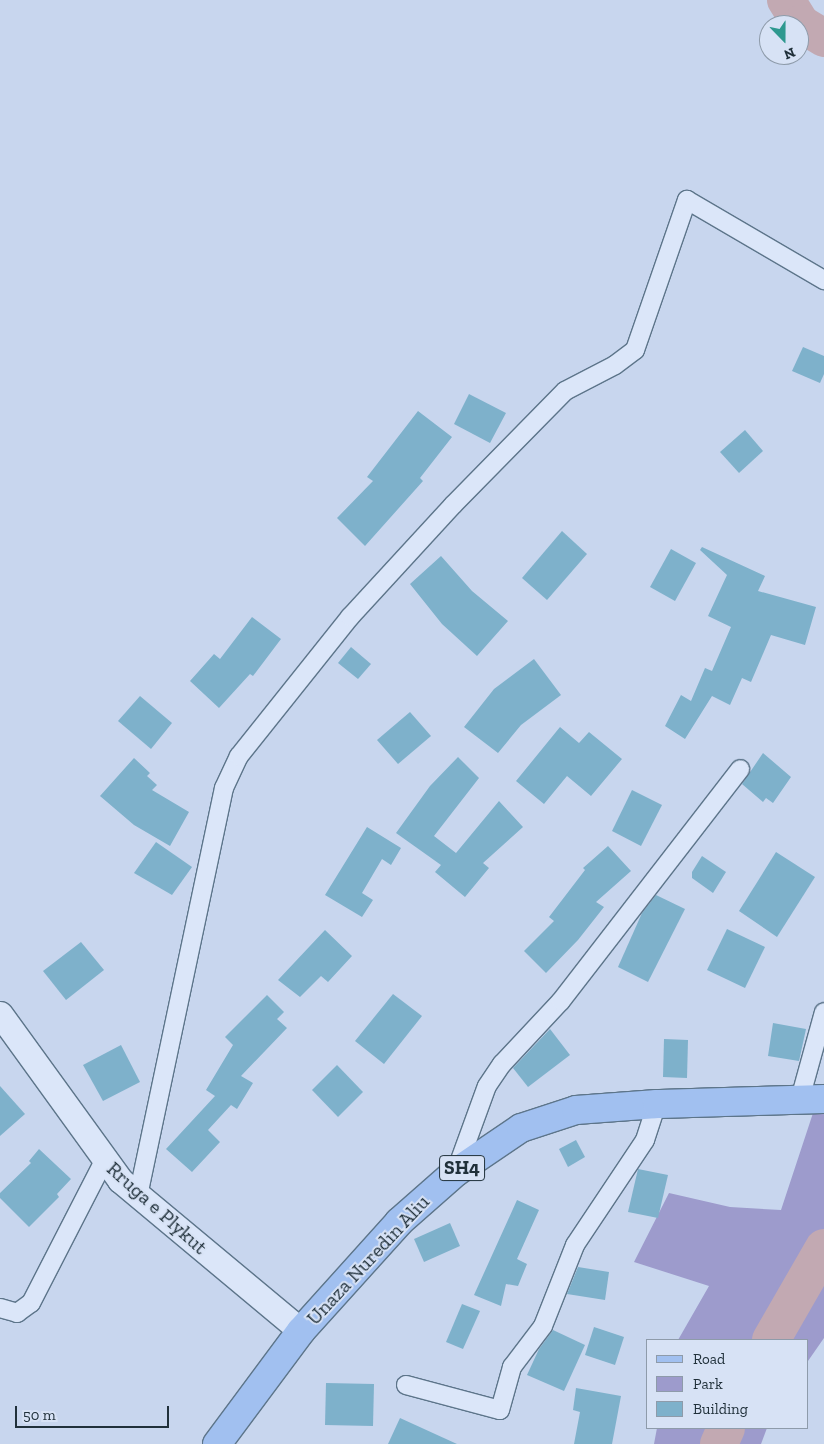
<!DOCTYPE html>
<style>
body{margin:0}
#map{position:relative;width:824px;height:1444px;overflow:hidden;background:#c8d6ee;font-family:"Zilla Slab",serif}
div>[style]{position:absolute}
.green>*{inset:0;background:#9d9bcc}
.river>*{height:38px;margin:-19px;padding:0 19px;transform-origin:19px;border-radius:19px;background:#c2a9b2}
.building>*{inset:0;background:#7eb1cb}
.roads{filter:drop-shadow(1px 0 #5d758a) drop-shadow(-1px 0 #5d758a) drop-shadow(0 1px #5d758a) drop-shadow(0 -1px #5d758a)}
.street>*{height:18px;margin:-9px;padding:0 9px;transform-origin:9px;border-radius:9px;background:#dbe6f9}
.secondary>*{height:25px;margin:-12.5px;padding:0 12.5px;transform-origin:12.5px;border-radius:12.5px;background:#dbe6f9}
.primary>*{height:28px;margin:-14px;padding:0 14px;transform-origin:14px;border-radius:14px;background:#a1c0f0}
span{translate:-50% -50%;white-space:nowrap;text-align:center;line-height:1.15;-webkit-text-stroke:4px #d7e2f5;paint-order:stroke}
.shield-label span{padding:1px 4px;background:#d7e2f5;border:1px solid;border-radius:4px;-webkit-text-stroke-width:0}
.shield-label{font-size:19px;color:#20303a;font-weight:700}
.street-label{font-size:20px;color:#20303a}
.legend{position:absolute;left:646px;top:1339px;width:162px;height:90px;box-sizing:border-box;background:#d7e2f5;border:1px solid #8e9baa;margin:0;padding:6px 9px;list-style:none;font-size:15px;color:#20303a}
.legend li{display:flex;align-items:center;gap:10px;height:25px}
.legend b{width:25px;border:1px solid #8e9baa}
.north{position:absolute;left:759px;top:15px;width:50px;height:50px;box-sizing:border-box;background:#d7e2f5;border:1px solid #8e9baa;border-radius:50%;rotate:158deg;font-size:14px;font-weight:700;line-height:20px;text-align:center;color:#20303a}
.north::after{content:'';display:block;margin:auto;width:18px;height:22px;background:#2e988f;clip-path:polygon(50% 0,100% 100%,50% 72%,0 100%)}
.scale{position:absolute;left:15px;top:1406px;width:154px;height:22px;box-sizing:border-box;border:2px solid #20303a;border-top:0;padding-left:6px;font-size:15px;line-height:18px;white-space:nowrap;color:#20303a;-webkit-text-stroke:4px #d7e2f5;paint-order:stroke}
</style>
<div id="map">
<div class="green">
<i style="clip-path:polygon(814px 1110px,824px 1111px,824px 1338px,808px 1361px,808px 1340px,678px 1340px,709px 1286px,634px 1262px,669px 1193px,730px 1207px,781px 1210px)"></i>
<i style="clip-path:polygon(657px 1428px,767px 1428px,761px 1444px,654px 1444px)"></i>
</div>
<div class="river">
<i style="left:786px;top:0;width:28px;rotate:58deg"></i>
<i style="left:801px;top:24px;width:27px;rotate:31deg"></i>
<i style="left:771px;top:1340px;width:106px;rotate:-60.1deg"></i>
<i style="left:719px;top:1444px;width:17px;rotate:-66deg"></i>
</div>
<div class="building">
<i style="clip-path:polygon(803px 347px,824px 356px,824px 374px,820px 383px,792px 371px)"></i>
<i style="clip-path:polygon(469px 394px,506px 413px,490px 443px,454px 424px)"></i>
<i style="clip-path:polygon(418px 411px,452px 437px,420px 478px,423px 481px,365px 546px,337px 518px,373px 481px,367px 477px)"></i>
<i style="clip-path:polygon(745px 430px,763px 451px,739px 473px,720px 452px)"></i>
<i style="clip-path:polygon(562px 531px,587px 554px,547px 600px,522px 578px)"></i>
<i style="clip-path:polygon(702px 547px,765px 576px,758px 591px,816px 607px,805px 645px,771px 635px,751px 682px,742px 678px,730px 705px,712px 696px,685px 739px,665px 726px,681px 695px,691px 701px,705px 668px,712px 671px,731px 627px,708px 616px,727px 575px,700px 550px)"></i>
<i style="clip-path:polygon(671px 549px,696px 563px,675px 601px,650px 587px)"></i>
<i style="clip-path:polygon(441px 556px,472px 591px,508px 621px,477px 656px,442px 624px,410px 584px)"></i>
<i style="clip-path:polygon(252px 617px,281px 639px,253px 676px,250px 674px,219px 708px,190px 681px,214px 654px,220px 659px)"></i>
<i style="clip-path:polygon(351px 647px,371px 664px,358px 679px,338px 663px)"></i>
<i style="clip-path:polygon(534px 659px,561px 695px,521px 725px,498px 753px,464px 727px,494px 689px)"></i>
<i style="clip-path:polygon(140px 696px,172px 723px,151px 749px,118px 721px)"></i>
<i style="clip-path:polygon(410px 712px,431px 736px,398px 764px,377px 740px)"></i>
<i style="clip-path:polygon(560px 727px,579px 743px,589px 732px,622px 759px,591px 796px,567px 776px,544px 804px,516px 781px)"></i>
<i style="clip-path:polygon(763px 753px,791px 777px,773px 803px,766px 798px,763px 802px,742px 784px)"></i>
<i style="clip-path:polygon(458px 757px,479px 778px,434px 836px,456px 853px,499px 801px,523px 827px,483px 863px,489px 868px,465px 897px,435px 872px,441px 865px,396px 833px,430px 786px)"></i>
<i style="clip-path:polygon(134px 758px,150px 773px,147px 776px,157px 785px,152px 790px,189px 812px,170px 846px,134px 825px,100px 796px)"></i>
<i style="clip-path:polygon(632px 790px,662px 805px,641px 846px,612px 831px)"></i>
<i style="clip-path:polygon(367px 827px,401px 848px,391px 865px,382px 859px,362px 893px,373px 900px,362px 917px,325px 895px)"></i>
<i style="clip-path:polygon(156px 842px,192px 867px,172px 895px,134px 873px)"></i>
<i style="clip-path:polygon(608px 846px,631px 871px,596px 902px,604px 907px,578px 940px,546px 973px,524px 951px,554px 921px,549px 917px,585px 870px,583px 868px)"></i>
<i style="clip-path:polygon(776px 852px,815px 877px,777px 937px,739px 911px)"></i>
<i style="clip-path:polygon(702px 856px,726px 872px,713px 893px,692px 878px,692px 872px)"></i>
<i style="clip-path:polygon(656px 895px,685px 909px,648px 982px,618px 967px,642px 913px)"></i>
<i style="clip-path:polygon(727px 929px,765px 947px,745px 988px,707px 970px)"></i>
<i style="clip-path:polygon(325px 930px,352px 956px,328px 982px,321px 976px,300px 997px,278px 980px)"></i>
<i style="clip-path:polygon(81px 942px,104px 970px,66px 1000px,43px 971px)"></i>
<i style="clip-path:polygon(393px 994px,422px 1016px,384px 1064px,355px 1041px)"></i>
<i style="clip-path:polygon(267px 995px,284px 1012px,277px 1019px,287px 1028px,241px 1076px,253px 1083px,237px 1109px,231px 1105px,208px 1130px,220px 1142px,192px 1172px,166px 1149px,215px 1096px,206px 1090px,233px 1045px,225px 1037px)"></i>
<i style="clip-path:polygon(773px 1023px,806px 1029px,799px 1061px,768px 1056px)"></i>
<i style="clip-path:polygon(550px 1029px,570px 1055px,528px 1087px,513px 1068px)"></i>
<i style="clip-path:polygon(664px 1039px,688px 1040px,687px 1078px,663px 1077px)"></i>
<i style="clip-path:polygon(121px 1045px,140px 1082px,103px 1101px,83px 1065px)"></i>
<i style="clip-path:polygon(337px 1065px,363px 1092px,338px 1117px,312px 1090px)"></i>
<i style="clip-path:polygon(0 1086px,25px 1114px,0 1136px)"></i>
<i style="clip-path:polygon(576px 1140px,585px 1157px,568px 1167px,559px 1149px)"></i>
<i style="clip-path:polygon(39px 1149px,71px 1179px,57px 1194px,59px 1197px,29px 1227px,0 1198px,0 1193px,31px 1163px,29px 1161px)"></i>
<i style="clip-path:polygon(638px 1169px,668px 1175px,658px 1218px,628px 1212px)"></i>
<i style="clip-path:polygon(517px 1200px,539px 1210px,517px 1259px,527px 1264px,518px 1286px,506px 1284px,501px 1306px,474px 1295px)"></i>
<i style="clip-path:polygon(450px 1223px,460px 1246px,424px 1262px,414px 1239px)"></i>
<i style="clip-path:polygon(578px 1267px,609px 1272px,605px 1300px,567px 1294px)"></i>
<i style="clip-path:polygon(462px 1304px,480px 1311px,463px 1349px,446px 1342px)"></i>
<i style="clip-path:polygon(594px 1327px,624px 1337px,615px 1365px,585px 1355px)"></i>
<i style="clip-path:polygon(553px 1330px,585px 1345px,564px 1391px,527px 1375px,539px 1349px)"></i>
<i style="clip-path:polygon(326px 1383px,374px 1384px,373px 1426px,325px 1425px)"></i>
<i style="clip-path:polygon(576px 1388px,621px 1396px,612px 1444px,574px 1444px,580px 1412px,573px 1410px)"></i>
<i style="clip-path:polygon(400px 1418px,457px 1444px,388px 1444px)"></i>
</div>
<div class="roads">
<div class="street">
<i style="left:800px;top:1099px;width:90px;rotate:-74.6deg"></i>
<i style="left:456px;top:1171px;width:90px;rotate:-70deg"></i>
<i style="left:487px;top:1086px;width:27px;rotate:-56deg"></i>
<i style="left:502px;top:1064px;width:86px;rotate:-46.9deg"></i>
<i style="left:561px;top:1001px;width:293px;rotate:-52.3deg"></i>
<i style="left:138px;top:1196px;width:417px;rotate:-78.1deg"></i>
<i style="left:224px;top:788px;width:35px;rotate:-65deg"></i>
<i style="left:239px;top:756px;width:178px;rotate:-51.4deg"></i>
<i style="left:350px;top:617px;width:152px;rotate:-47.4deg"></i>
<i style="left:453px;top:505px;width:160px;rotate:-45.5deg"></i>
<i style="left:565px;top:391px;width:56px;rotate:-27.5deg"></i>
<i style="left:615px;top:365px;width:25px;rotate:-37deg"></i>
<i style="left:635px;top:350px;width:159px;rotate:-70.9deg"></i>
<i style="left:687px;top:200px;width:159px;rotate:30.3deg"></i>
<i style="left:0;top:1308px;width:18px;rotate:16deg"></i>
<i style="left:17px;top:1313px;width:17px;rotate:-36deg"></i>
<i style="left:31px;top:1303px;width:160px;rotate:-62.8deg"></i>
<i style="left:406px;top:1385px;width:97px;rotate:14.9deg"></i>
<i style="left:500px;top:1410px;width:45px;rotate:-74.4deg"></i>
<i style="left:512px;top:1367px;width:51px;rotate:-52.9deg"></i>
<i style="left:543px;top:1326px;width:87px;rotate:-68.4deg"></i>
<i style="left:575px;top:1245px;width:126px;rotate:-56.3deg"></i>
<i style="left:645px;top:1140px;width:38px;rotate:-72deg"></i>
</div>
<div class="secondary">
<i style="left:0;top:1014px;width:205px;rotate:54.1deg"></i>
<i style="left:120px;top:1180px;width:236px;rotate:39.8deg"></i>
</div>
<div class="primary">
<i style="left:217px;top:1444px;width:141px;rotate:-53.4deg"></i>
<i style="left:301px;top:1331px;width:147px;rotate:-48deg"></i>
<i style="left:399px;top:1222px;width:76px;rotate:-41.3deg"></i>
<i style="left:456px;top:1172px;width:78px;rotate:-34.1deg"></i>
<i style="left:521px;top:1128px;width:58px;rotate:-18.1deg"></i>
<i style="left:576px;top:1110px;width:81px;rotate:-4.2deg"></i>
<i style="left:657px;top:1104px;width:167px;rotate:-1.7deg"></i>
</div>
</div>
<div class="shield-label">
<span style="left:462px;top:1168px">SH4</span>
</div>
<div class="street-label">
<span style="left:157px;top:1208px;rotate:42deg">Rruga e Plykut</span>
<span style="left:368px;top:1260px;rotate:-47deg">Unaza Nuredin Aliu</span>
</div>
<ul class="legend">
<li><b style="height:6px;background:#a1c0f0"></b>Road</li>
<li><b style="height:14px;background:#9d9bcc"></b>Park</li>
<li><b style="height:14px;background:#7eb1cb"></b>Building</li>
</ul>
<div class="north">N</div>
<div class="scale">50 m</div>
</div>
